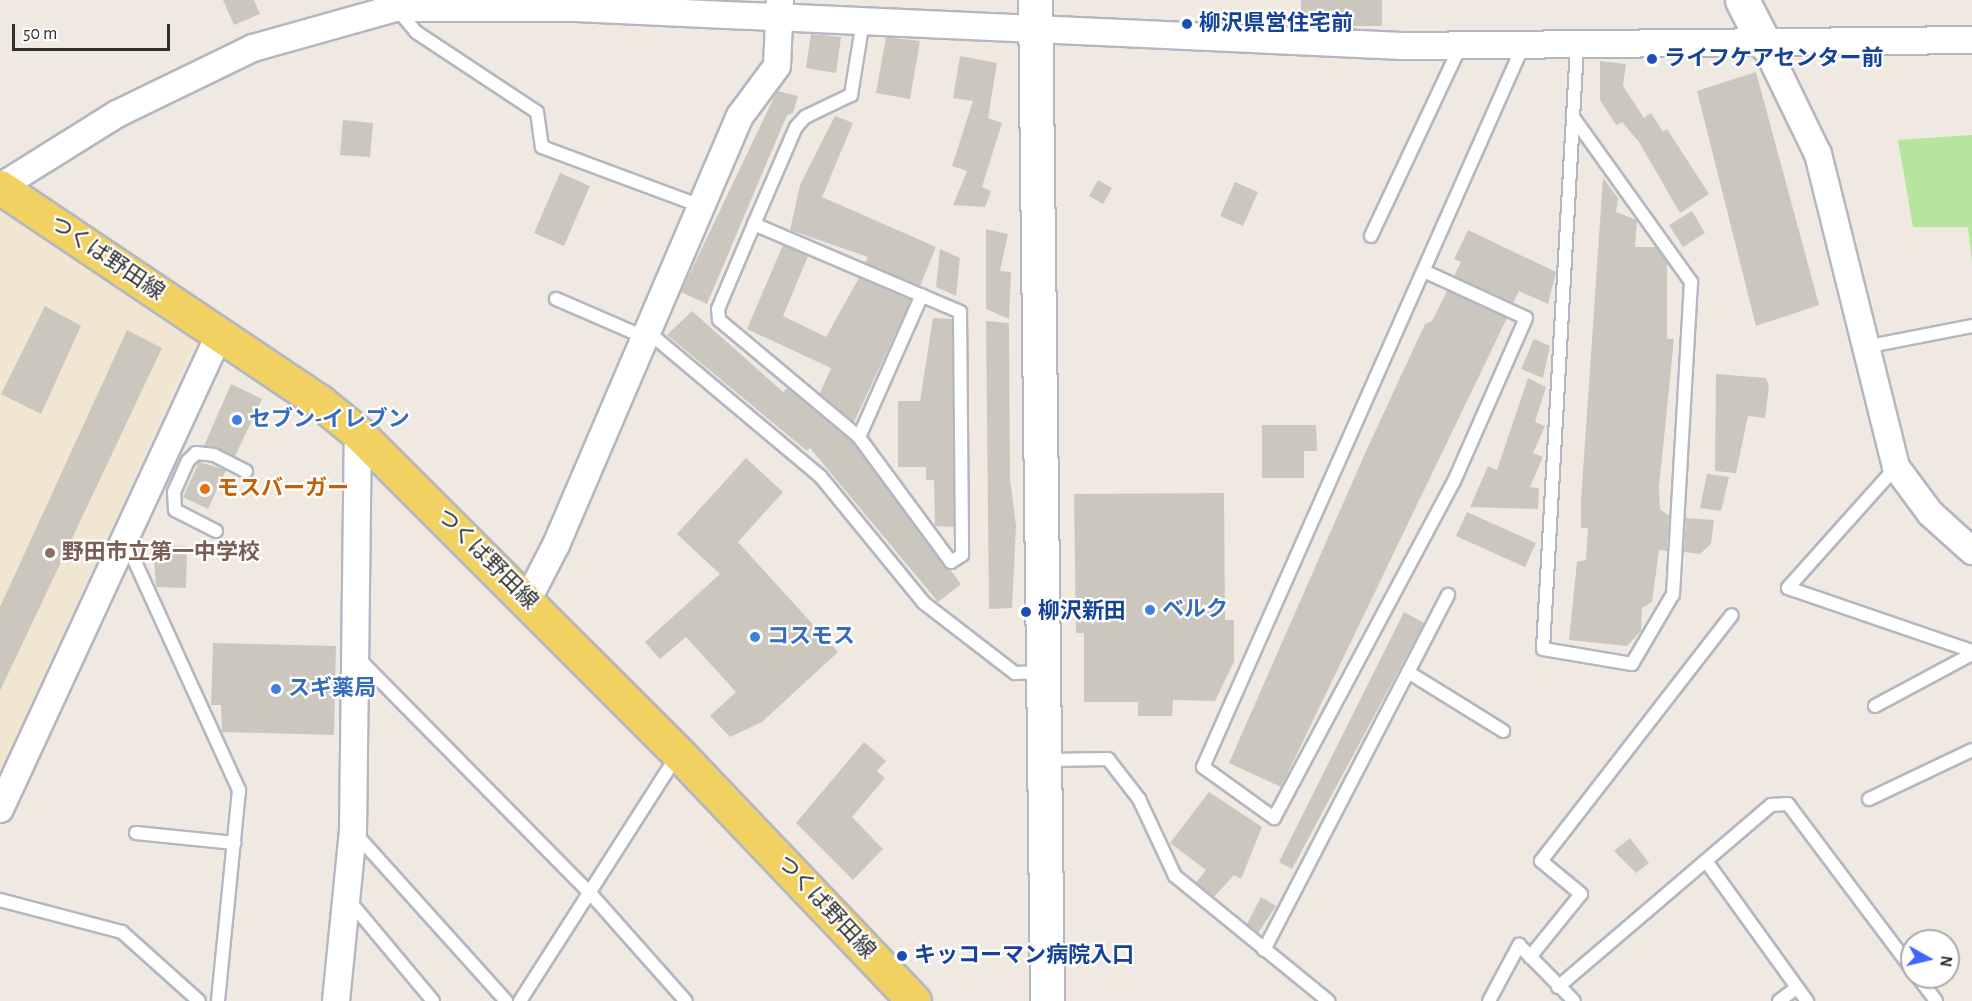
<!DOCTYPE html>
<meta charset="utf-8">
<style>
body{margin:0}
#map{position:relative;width:1972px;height:1001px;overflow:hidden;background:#efe9e1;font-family:"Alegreya Sans","Noto Sans JP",sans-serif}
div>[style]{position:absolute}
.education>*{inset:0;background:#f0e6d1}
.green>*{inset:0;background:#b6e59e}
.building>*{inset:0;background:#cbc7bf}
.roads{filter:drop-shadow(2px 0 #b4b7c1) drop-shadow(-2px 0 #b4b7c1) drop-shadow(0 2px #b4b7c1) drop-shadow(0 -2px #b4b7c1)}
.lane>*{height:12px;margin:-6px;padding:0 6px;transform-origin:6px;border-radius:6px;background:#fff}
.street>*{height:26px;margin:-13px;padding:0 13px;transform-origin:13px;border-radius:13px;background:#fff}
.secondary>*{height:33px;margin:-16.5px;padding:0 16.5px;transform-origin:16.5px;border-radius:16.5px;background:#fff}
.primary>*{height:33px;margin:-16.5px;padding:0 16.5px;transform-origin:16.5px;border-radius:16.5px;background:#f2d163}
.dots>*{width:16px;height:16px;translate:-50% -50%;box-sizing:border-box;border:3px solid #fff;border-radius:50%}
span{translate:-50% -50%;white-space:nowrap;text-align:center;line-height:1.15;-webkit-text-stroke:4.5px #fff;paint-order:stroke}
.transit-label{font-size:22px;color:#164399;font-weight:700}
.left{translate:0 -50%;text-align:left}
.street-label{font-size:22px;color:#2e2e2e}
.shop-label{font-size:22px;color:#366cbe;font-weight:700}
.food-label{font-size:22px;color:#c56008;font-weight:700}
.education-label{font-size:22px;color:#785e54;font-weight:700}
.north{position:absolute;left:1900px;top:929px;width:60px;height:60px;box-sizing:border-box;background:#fff;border:2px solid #ababab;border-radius:50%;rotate:98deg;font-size:16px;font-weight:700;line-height:24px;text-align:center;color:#2e2e2e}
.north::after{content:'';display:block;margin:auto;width:21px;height:27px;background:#4264fb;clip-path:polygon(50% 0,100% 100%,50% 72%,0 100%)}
.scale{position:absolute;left:12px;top:24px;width:158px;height:27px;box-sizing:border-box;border:3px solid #2e2e2e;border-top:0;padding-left:8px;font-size:18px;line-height:21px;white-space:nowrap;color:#2e2e2e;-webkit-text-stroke:4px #fff;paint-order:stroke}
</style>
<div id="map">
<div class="education">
<i style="clip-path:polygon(0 200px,200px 333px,0 773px)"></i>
</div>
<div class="green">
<i style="clip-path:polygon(1972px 135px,1972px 262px,1968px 227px,1913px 227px,1898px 140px)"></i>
</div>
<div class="building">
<i style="clip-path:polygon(223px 0,254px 0,260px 14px,234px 25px)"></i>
<i style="clip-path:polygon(1301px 0,1382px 0,1382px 26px,1309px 26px,1309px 16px,1301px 16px)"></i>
<i style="clip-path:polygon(811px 34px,841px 37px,836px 73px,806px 68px)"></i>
<i style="clip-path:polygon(886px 37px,920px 41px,910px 99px,876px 93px)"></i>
<i style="clip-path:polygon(960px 56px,997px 63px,988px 118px,1002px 123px,982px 187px,991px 191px,985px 207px,953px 205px,967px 171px,952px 166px,973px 101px,953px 98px)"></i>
<i style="clip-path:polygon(1600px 61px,1626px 64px,1623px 86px,1644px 118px,1651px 113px,1663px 132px,1667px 129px,1709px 194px,1680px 213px,1639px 142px,1622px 122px,1616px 125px,1600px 100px)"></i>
<i style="clip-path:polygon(1756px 72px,1819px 305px,1756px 326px,1697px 91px)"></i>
<i style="clip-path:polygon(777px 91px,798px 96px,793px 113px,787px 115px,707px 304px,681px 292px)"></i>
<i style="clip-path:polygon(835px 116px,853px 123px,822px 197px,936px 247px,920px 286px,865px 263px,868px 257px,790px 230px,800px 185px)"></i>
<i style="clip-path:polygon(343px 120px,373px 123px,370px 157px,340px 155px)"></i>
<i style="clip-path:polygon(560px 173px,590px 186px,564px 246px,534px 233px)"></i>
<i style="clip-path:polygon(1603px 178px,1618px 198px,1616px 212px,1637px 220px,1635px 247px,1656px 247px,1667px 262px,1667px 339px,1674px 339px,1659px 487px,1660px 509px,1669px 516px,1667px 551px,1659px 550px,1652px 602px,1642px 608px,1641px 631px,1627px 646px,1569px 640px,1577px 562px,1586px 560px,1588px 528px,1581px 528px,1581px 501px)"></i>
<i style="clip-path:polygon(1098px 180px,1112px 188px,1103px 204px,1089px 196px)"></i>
<i style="clip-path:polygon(1235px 182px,1258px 192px,1243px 226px,1220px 216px)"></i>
<i style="clip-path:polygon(1692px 211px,1705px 233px,1683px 247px,1669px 225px)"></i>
<i style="clip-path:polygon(986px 229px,1008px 234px,1000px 271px,1011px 272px,1009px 319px,986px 309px)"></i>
<i style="clip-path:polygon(1468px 230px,1556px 272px,1548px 304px,1519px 291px,1513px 303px,1454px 276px,1461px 262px,1454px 259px)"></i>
<i style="clip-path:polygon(783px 245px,808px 256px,783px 316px,826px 337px,859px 278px,911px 300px,854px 422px,820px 393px,831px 368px,747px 329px)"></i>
<i style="clip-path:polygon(940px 249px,960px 258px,956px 296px,936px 287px)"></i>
<i style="clip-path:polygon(1447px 291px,1507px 318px,1281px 787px,1229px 763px,1367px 449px,1425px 324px,1432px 321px)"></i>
<i style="clip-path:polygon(45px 306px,81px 326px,41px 414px,1px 394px)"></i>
<i style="clip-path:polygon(692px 311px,783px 392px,787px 388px,853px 443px,961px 584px,938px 602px,810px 448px,807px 451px,667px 335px)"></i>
<i style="clip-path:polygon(933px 318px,952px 319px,954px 527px,935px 526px,934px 480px,926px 480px,926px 467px,898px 467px,898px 401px,920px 401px)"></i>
<i style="clip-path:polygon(986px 321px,1009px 323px,1010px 478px,1016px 526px,1012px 608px,989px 609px)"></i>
<i style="clip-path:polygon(127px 330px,162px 348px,0 691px,0 607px)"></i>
<i style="clip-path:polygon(1534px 339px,1550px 346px,1543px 378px,1521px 369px)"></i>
<i style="clip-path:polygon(1716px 374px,1766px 378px,1769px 386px,1765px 418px,1748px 416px,1736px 473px,1715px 471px)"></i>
<i style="clip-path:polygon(1528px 378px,1546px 387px,1535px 422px,1545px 426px,1533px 453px,1543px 457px,1530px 487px,1539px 488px,1538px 509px,1470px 507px,1488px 466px,1497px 470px)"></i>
<i style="clip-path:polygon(231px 384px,262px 399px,235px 456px,204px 446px)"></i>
<i style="clip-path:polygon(1262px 425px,1316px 425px,1317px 451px,1304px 451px,1304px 478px,1262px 478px)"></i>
<i style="clip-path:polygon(746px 458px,783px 492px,738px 542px,838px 652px,762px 722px,730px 737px,710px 716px,736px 692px,686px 637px,660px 659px,645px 642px,720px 574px,677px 534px)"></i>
<i style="clip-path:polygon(199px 462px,226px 470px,208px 509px,183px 497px)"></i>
<i style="clip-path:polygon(1707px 474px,1729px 477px,1721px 511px,1700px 508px)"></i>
<i style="clip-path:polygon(1224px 493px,1225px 620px,1234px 620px,1234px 662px,1215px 701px,1173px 700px,1172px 716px,1138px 716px,1138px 702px,1084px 702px,1084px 633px,1076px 633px,1074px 494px)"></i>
<i style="clip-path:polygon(1467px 512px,1536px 543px,1525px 567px,1456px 536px)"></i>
<i style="clip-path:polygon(1686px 518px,1714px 520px,1711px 544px,1700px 554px,1684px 552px)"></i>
<i style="clip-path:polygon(153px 545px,187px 546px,186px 588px,156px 587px)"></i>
<i style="clip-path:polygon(1404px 612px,1424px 623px,1292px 869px,1279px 862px)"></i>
<i style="clip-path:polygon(213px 643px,336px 646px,334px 735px,222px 732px,221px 705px,211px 705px)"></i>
<i style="clip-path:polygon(864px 742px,886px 761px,877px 771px,885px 778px,852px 817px,883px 849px,853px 880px,796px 823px)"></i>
<i style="clip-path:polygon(1209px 792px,1262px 827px,1241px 879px,1234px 875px,1214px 897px,1196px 883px,1206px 870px,1170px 843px)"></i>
<i style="clip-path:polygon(1630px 838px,1649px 863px,1636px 873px,1614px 851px)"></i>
<i style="clip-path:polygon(1261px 897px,1276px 906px,1258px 933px,1247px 924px)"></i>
</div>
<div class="roads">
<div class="lane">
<i style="left:396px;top:8px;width:31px;rotate:50deg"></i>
<i style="left:416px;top:32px;width:145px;rotate:33.5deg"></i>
<i style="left:537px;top:112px;width:35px;rotate:82deg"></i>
<i style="left:542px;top:147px;width:170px;rotate:20.4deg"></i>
<i style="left:1573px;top:117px;width:203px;rotate:54.4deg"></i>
<i style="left:1691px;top:282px;width:313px;rotate:93.3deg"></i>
<i style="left:1673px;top:594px;width:81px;rotate:120.4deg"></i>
<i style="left:1632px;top:664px;width:90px;rotate:-170.4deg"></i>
<i style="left:1543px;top:649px;width:604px;rotate:-86.77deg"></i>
<i style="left:754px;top:224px;width:224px;rotate:23.1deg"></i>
<i style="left:960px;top:312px;width:243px;rotate:89.5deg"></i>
<i style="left:962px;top:555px;width:13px;rotate:148deg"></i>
<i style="left:951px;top:562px;width:155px;rotate:-126.4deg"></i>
<i style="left:859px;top:437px;width:182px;rotate:-140.1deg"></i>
<i style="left:719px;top:320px;width:11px;rotate:-95deg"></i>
<i style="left:718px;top:309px;width:92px;rotate:-67deg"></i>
<i style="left:754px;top:224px;width:106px;rotate:-66.6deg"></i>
<i style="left:796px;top:127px;width:13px;rotate:-48deg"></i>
<i style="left:805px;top:117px;width:51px;rotate:-25.6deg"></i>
<i style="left:851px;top:95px;width:75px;rotate:-80.8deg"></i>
<i style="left:1371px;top:236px;width:209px;rotate:-64.8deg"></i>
<i style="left:1426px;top:272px;width:110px;rotate:24.7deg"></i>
<i style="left:1526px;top:318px;width:178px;rotate:113.8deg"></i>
<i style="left:1454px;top:481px;width:382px;rotate:118.1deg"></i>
<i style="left:1274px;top:818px;width:87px;rotate:-144.3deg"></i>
<i style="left:1203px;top:767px;width:789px;rotate:-66.07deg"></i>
<i style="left:556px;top:299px;width:96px;rotate:23.4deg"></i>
<i style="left:647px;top:331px;width:226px;rotate:40deg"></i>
<i style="left:820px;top:476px;width:164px;rotate:50.7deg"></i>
<i style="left:924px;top:603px;width:115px;rotate:37.6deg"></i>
<i style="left:1015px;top:673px;width:28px;rotate:-2deg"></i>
<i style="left:1865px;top:347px;width:109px;rotate:-11.1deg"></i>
<i style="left:859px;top:437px;width:155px;rotate:-66.1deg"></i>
<i style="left:1896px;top:467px;width:162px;rotate:131.8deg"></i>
<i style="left:1788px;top:588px;width:194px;rotate:18.9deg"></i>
<i style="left:216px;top:531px;width:46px;rotate:-152.9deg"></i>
<i style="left:175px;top:510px;width:18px;rotate:-93deg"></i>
<i style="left:174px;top:492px;width:34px;rotate:-66deg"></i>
<i style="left:188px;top:461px;width:11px;rotate:-45deg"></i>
<i style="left:196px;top:453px;width:18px;rotate:6deg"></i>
<i style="left:214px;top:455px;width:36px;rotate:27deg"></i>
<i style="left:126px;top:542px;width:273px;rotate:65.5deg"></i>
<i style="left:239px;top:790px;width:212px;rotate:95.7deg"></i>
<i style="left:357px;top:657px;width:332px;rotate:45.4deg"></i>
<i style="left:590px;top:893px;width:144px;rotate:48.4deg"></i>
<i style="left:1408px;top:672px;width:112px;rotate:31.8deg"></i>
<i style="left:1875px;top:706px;width:110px;rotate:-28.2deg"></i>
<i style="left:1046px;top:760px;width:62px;rotate:-0.9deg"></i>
<i style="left:1108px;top:759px;width:51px;rotate:52.2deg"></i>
<i style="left:1139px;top:799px;width:85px;rotate:64.9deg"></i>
<i style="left:1175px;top:876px;width:198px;rotate:39.2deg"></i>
<i style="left:1869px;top:799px;width:114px;rotate:-25.4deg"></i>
<i style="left:354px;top:832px;width:227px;rotate:48deg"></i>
<i style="left:136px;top:833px;width:99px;rotate:5.8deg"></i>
<i style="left:1706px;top:861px;width:173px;rotate:54.2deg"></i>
<i style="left:347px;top:898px;width:134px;rotate:50.1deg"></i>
<i style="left:0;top:900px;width:126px;rotate:14.7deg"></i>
<i style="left:122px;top:932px;width:103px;rotate:41.9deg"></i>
<i style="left:1264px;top:950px;width:400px;rotate:-62.6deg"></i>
<i style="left:1530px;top:957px;width:81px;rotate:-51deg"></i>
<i style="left:1581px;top:894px;width:52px;rotate:-140.5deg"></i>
<i style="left:1541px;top:861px;width:311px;rotate:-52.2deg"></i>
<i style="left:1918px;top:977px;width:30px;rotate:53deg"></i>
<i style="left:1558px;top:987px;width:280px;rotate:-40.5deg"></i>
<i style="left:1771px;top:805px;width:17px;rotate:-3deg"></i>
<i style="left:1788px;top:804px;width:206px;rotate:53.1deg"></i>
<i style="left:520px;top:1001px;width:293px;rotate:-57.4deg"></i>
<i style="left:1489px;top:1001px;width:64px;rotate:-61.8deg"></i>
<i style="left:1519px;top:945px;width:78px;rotate:45.5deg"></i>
<i style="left:1779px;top:1001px;width:21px;rotate:-37deg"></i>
</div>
<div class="street">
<i style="left:1764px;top:43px;width:123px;rotate:64.1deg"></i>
<i style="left:1818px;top:154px;width:323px;rotate:76deg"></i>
<i style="left:1896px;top:467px;width:57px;rotate:53.5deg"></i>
<i style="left:1930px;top:513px;width:57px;rotate:42.1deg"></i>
<i style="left:0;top:187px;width:138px;rotate:-32deg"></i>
<i style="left:117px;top:114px;width:151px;rotate:-25.9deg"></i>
<i style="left:253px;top:48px;width:148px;rotate:-15.7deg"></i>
<i style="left:395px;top:8px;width:181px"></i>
<i style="left:576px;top:8px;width:827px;rotate:2.63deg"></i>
<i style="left:1402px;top:46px;width:570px;rotate:-0.6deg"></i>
<i style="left:528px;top:599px;width:61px;rotate:-62.6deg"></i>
<i style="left:556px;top:545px;width:467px;rotate:-66.8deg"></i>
<i style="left:740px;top:116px;width:62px;rotate:-53.5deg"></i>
<i style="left:777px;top:66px;width:66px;rotate:-87.4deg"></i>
<i style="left:0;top:809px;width:524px;rotate:-65.19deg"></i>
<i style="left:336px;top:1001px;width:171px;rotate:-84.3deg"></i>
<i style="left:353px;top:831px;width:398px;rotate:-89.3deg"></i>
</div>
<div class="secondary">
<i style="left:1035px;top:0;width:1001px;rotate:89.31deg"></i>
<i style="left:1742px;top:0;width:48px;rotate:62.9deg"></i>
</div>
<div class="primary">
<i style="left:0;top:187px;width:386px;rotate:33.9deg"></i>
<i style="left:320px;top:402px;width:49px;rotate:39.2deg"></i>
<i style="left:358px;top:433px;width:453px;rotate:45deg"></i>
<i style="left:678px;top:753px;width:342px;rotate:46.4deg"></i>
</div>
</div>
<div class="dots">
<i style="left:1187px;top:24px;background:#1a4fb4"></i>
<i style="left:1652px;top:59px;background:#1a4fb4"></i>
<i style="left:237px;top:420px;background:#3f7fe0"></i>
<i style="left:205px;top:489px;background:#e8710a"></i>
<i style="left:50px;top:553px;background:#8d6e63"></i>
<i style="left:1150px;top:610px;background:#3f7fe0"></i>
<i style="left:1026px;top:612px;background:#1a4fb4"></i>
<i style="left:755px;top:637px;background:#3f7fe0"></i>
<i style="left:276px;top:689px;background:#3f7fe0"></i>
<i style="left:902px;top:956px;background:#1a4fb4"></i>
</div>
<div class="transit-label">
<span class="left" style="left:1199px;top:24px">柳沢県営住宅前</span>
<span class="left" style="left:1664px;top:59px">ライフケアセンター前</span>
<span class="left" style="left:1038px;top:612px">柳沢新田</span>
<span class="left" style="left:914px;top:956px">キッコーマン病院入口</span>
</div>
<div class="street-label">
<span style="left:107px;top:258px;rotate:34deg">つくば野田線</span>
<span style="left:487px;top:559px;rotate:45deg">つくば野田線</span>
<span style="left:826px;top:907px;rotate:47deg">つくば野田線</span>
</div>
<div class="shop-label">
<span class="left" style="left:249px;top:420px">セブン-イレブン</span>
<span class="left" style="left:1162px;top:610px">ベルク</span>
<span class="left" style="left:767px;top:637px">コスモス</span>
<span class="left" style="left:288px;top:689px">スギ薬局</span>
</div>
<div class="food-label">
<span class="left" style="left:217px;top:489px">モスバーガー</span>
</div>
<div class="education-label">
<span class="left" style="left:62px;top:553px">野田市立第一中学校</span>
</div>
<div class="north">N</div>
<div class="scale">50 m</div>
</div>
